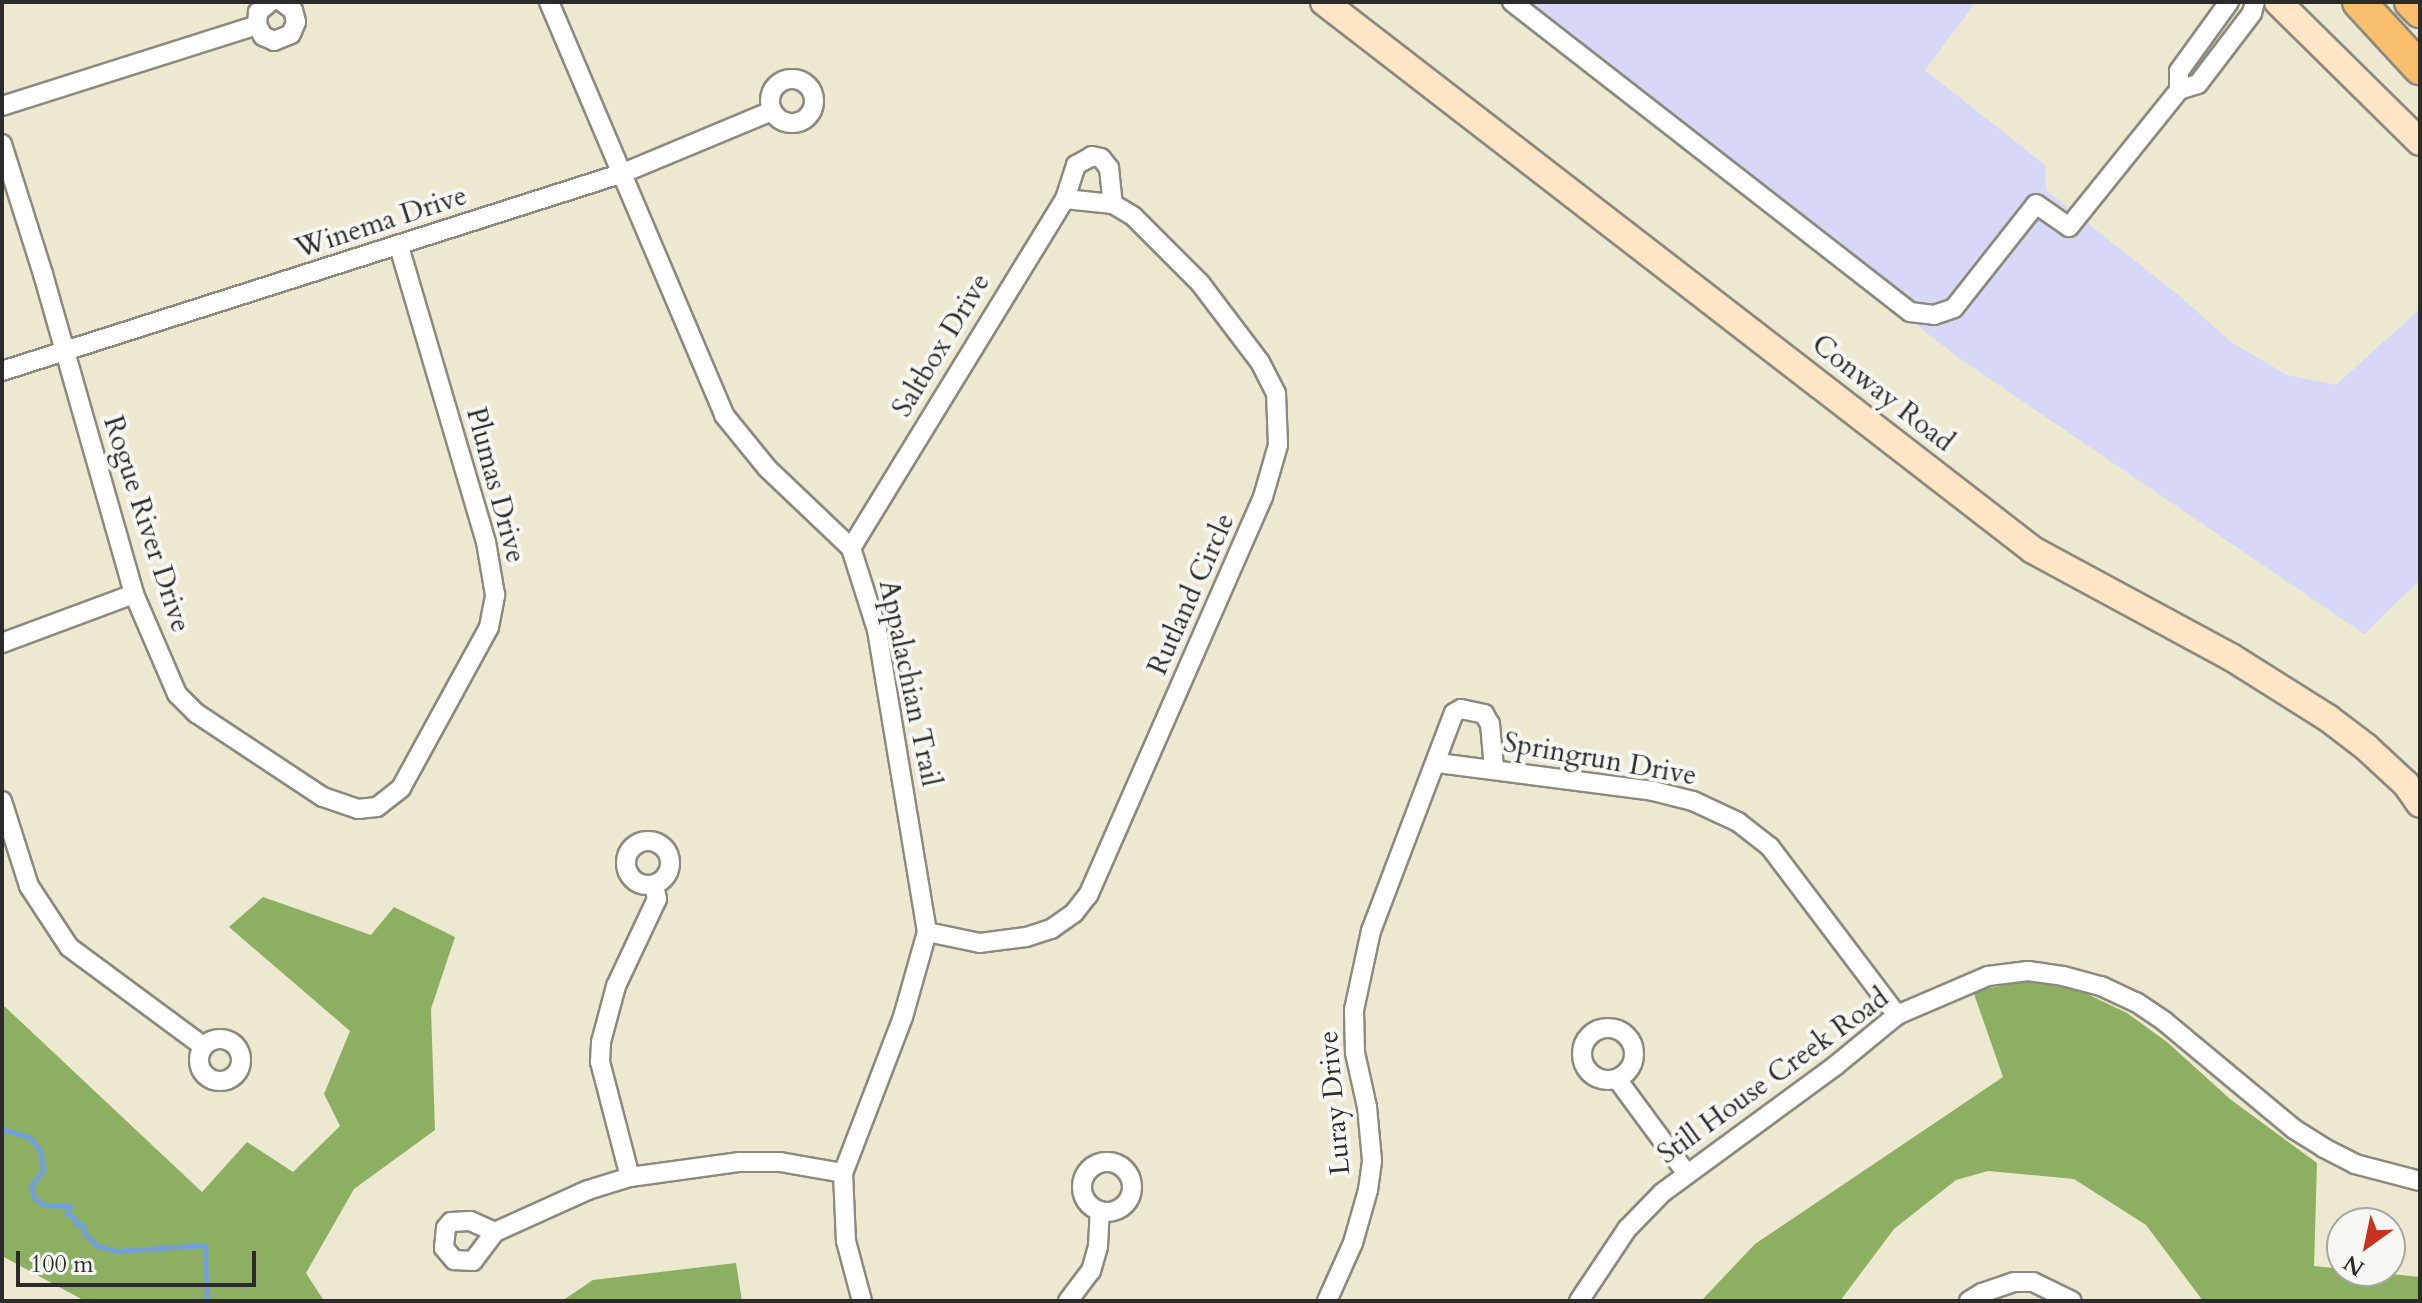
<!DOCTYPE html>
<style>
body{margin:0}
#map{position:relative;width:2422px;height:1303px;overflow:hidden;background:#ede9d1;font-family:Cardo,serif}
div>[style]{position:absolute}
.built>*{inset:0;background:#d7d7f8}
.forest>*{inset:0;background:#8caf62}
.stream>*{height:5px;margin:-2.5px;padding:0 2.5px;transform-origin:2.5px;border-radius:2.5px;background:#71a0db}
.roads{filter:drop-shadow(2px 0 #8c8a7e) drop-shadow(-2px 0 #8c8a7e) drop-shadow(0 2px #8c8a7e) drop-shadow(0 -2px #8c8a7e)}
.street>*{height:18px;margin:-9px;padding:0 9px;transform-origin:9px;border-radius:9px;background:#fff}
.street>.ring{margin:-9px;padding:0;box-sizing:content-box;background:none;border:18px solid #fff;border-radius:50%}
.secondary>*{height:26px;margin:-13px;padding:0 13px;transform-origin:13px;border-radius:13px;background:#fde5c5}
.highway>*{height:32px;margin:-16px;padding:0 16px;transform-origin:16px;border-radius:16px;background:#f9bf6d}
span{translate:-50% -50%;white-space:nowrap;text-align:center;line-height:1.15;-webkit-text-stroke:8px #f6f6f2;paint-order:stroke}
.street-label{font-size:28px;color:#2b2b2b}
.frame{position:absolute;inset:0;border:4px solid #2b2b2b;pointer-events:none}
.north{position:absolute;left:2326px;top:1207px;width:80px;height:80px;box-sizing:border-box;background:#f6f6f2;border:2px solid #a5a5a2;border-radius:50%;rotate:213deg;font-size:22px;font-weight:700;line-height:32px;text-align:center;color:#2b2b2b}
.north::after{content:'';display:block;margin:auto;width:28px;height:36px;background:#c8321e;clip-path:polygon(50% 0,100% 100%,50% 72%,0 100%)}
.scale{position:absolute;left:16px;top:1251px;width:240px;height:36px;box-sizing:border-box;border:4px solid #2b2b2b;border-top:0;padding-left:10px;font-size:24px;line-height:28px;white-space:nowrap;color:#2b2b2b;-webkit-text-stroke:6px #f6f6f2;paint-order:stroke}
</style>
<div id="map">
<div class="built">
<i style="clip-path:polygon(1495px 2px,1976px 2px,1925px 70px,2045px 165px,2046px 190px,2183px 299px,2231px 342px,2287px 375px,2336px 385px,2420px 309px,2420px 580px,2364px 634px,1962px 360px)"></i>
</div>
<div class="forest">
<i style="clip-path:polygon(263px 897px,371px 935px,394px 907px,455px 937px,431px 1009px,435px 1130px,354px 1189px,306px 1273px,324px 1301px,85px 1301px,2px 1256px,2px 1004px,202px 1192px,247px 1142px,293px 1172px,340px 1126px,324px 1094px,350px 1031px,229px 927px)"></i>
<i style="clip-path:polygon(2028px 981px,2081px 991px,2127px 1013px,2167px 1042px,2230px 1099px,2317px 1163px,2314px 1266px,2420px 1277px,2420px 1301px,2203px 1301px,2146px 1225px,2074px 1179px,1988px 1171px,1956px 1180px,1894px 1229px,1840px 1301px,1701px 1301px,1755px 1244px,2003px 1077px,1973px 991px)"></i>
<i style="clip-path:polygon(736px 1263px,742px 1301px,562px 1301px,593px 1280px)"></i>
</div>
<div class="stream">
<i style="left:2px;top:1129px;width:28px;rotate:17deg"></i>
<i style="left:29px;top:1137px;width:17px;rotate:50deg"></i>
<i style="left:40px;top:1150px;width:20px;rotate:81deg"></i>
<i style="left:43px;top:1170px;width:20px;rotate:127deg"></i>
<i style="left:31px;top:1186px;width:12px;rotate:76deg"></i>
<i style="left:34px;top:1198px;width:12px;rotate:35deg"></i>
<i style="left:44px;top:1205px;width:26px;rotate:2deg"></i>
<i style="left:70px;top:1206px;width:9px;rotate:111deg"></i>
<i style="left:67px;top:1214px;width:9px;rotate:27deg"></i>
<i style="left:75px;top:1218px;width:6px;rotate:81deg"></i>
<i style="left:76px;top:1224px;width:6px"></i>
<i style="left:82px;top:1224px;width:10px;rotate:73deg"></i>
<i style="left:85px;top:1234px;width:16px;rotate:45deg"></i>
<i style="left:96px;top:1245px;width:21px;rotate:17deg"></i>
<i style="left:116px;top:1251px;width:89px;rotate:-3.9deg"></i>
<i style="left:205px;top:1245px;width:56px;rotate:88deg"></i>
</div>
<div class="roads">
<div class="street">
<i style="left:270px;top:2px;width:16px;rotate:140deg"></i>
<i style="left:258px;top:12px;width:13px;rotate:94deg"></i>
<i style="left:257px;top:25px;width:13px;rotate:61deg"></i>
<i style="left:263px;top:36px;width:12px;rotate:24deg"></i>
<i style="left:274px;top:41px;width:18px;rotate:-22deg"></i>
<i style="left:291px;top:34px;width:13px;rotate:-67deg"></i>
<i style="left:296px;top:22px;width:12px;rotate:-104deg"></i>
<i style="left:293px;top:10px;width:14px;rotate:-144deg"></i>
<i style="left:549px;top:2px;width:449px;rotate:67deg"></i>
<i style="left:724px;top:415px;width:68px;rotate:50.9deg"></i>
<i style="left:767px;top:468px;width:116px;rotate:43.6deg"></i>
<i style="left:851px;top:548px;width:86px;rotate:72.4deg"></i>
<i style="left:877px;top:630px;width:306px;rotate:80.6deg"></i>
<i style="left:927px;top:932px;width:88px;rotate:105.8deg"></i>
<i style="left:903px;top:1017px;width:167px;rotate:111deg"></i>
<i style="left:843px;top:1173px;width:68px;rotate:87.5deg"></i>
<i style="left:846px;top:1241px;width:62px;rotate:75.1deg"></i>
<i style="left:1512px;top:2px;width:504px;rotate:37.91deg"></i>
<i style="left:1910px;top:312px;width:24px;rotate:7deg"></i>
<i style="left:1934px;top:315px;width:21px;rotate:-19deg"></i>
<i style="left:1954px;top:308px;width:132px;rotate:-51.7deg"></i>
<i style="left:2036px;top:204px;width:40px;rotate:34.9deg"></i>
<i style="left:2069px;top:227px;width:176px;rotate:-51.2deg"></i>
<i style="left:2229px;top:2px;width:85px;rotate:125.9deg"></i>
<i style="left:2179px;top:71px;width:19px;rotate:90deg"></i>
<i style="left:2179px;top:90px;width:20px;rotate:-18deg"></i>
<i style="left:2198px;top:84px;width:89px;rotate:-52.7deg"></i>
<i style="left:2252px;top:13px;width:11px;rotate:-75deg"></i>
<i class="ring" style="left:770px;top:79px;width:26px;height:26px"></i>
<i style="left:2px;top:106px;width:268px;rotate:-17.6deg"></i>
<i style="left:2px;top:144px;width:136px;rotate:72.5deg"></i>
<i style="left:43px;top:274px;width:333px;rotate:74.1deg"></i>
<i style="left:134px;top:594px;width:109px;rotate:66.7deg"></i>
<i style="left:177px;top:694px;width:27px;rotate:45deg"></i>
<i style="left:196px;top:713px;width:152px;rotate:33.5deg"></i>
<i style="left:323px;top:797px;width:37px;rotate:19deg"></i>
<i style="left:358px;top:809px;width:19px;rotate:-6deg"></i>
<i style="left:377px;top:807px;width:31px;rotate:-38deg"></i>
<i style="left:401px;top:788px;width:183px;rotate:-61.3deg"></i>
<i style="left:489px;top:627px;width:33px;rotate:-79deg"></i>
<i style="left:495px;top:595px;width:54px;rotate:-99.6deg"></i>
<i style="left:486px;top:542px;width:309px;rotate:-106.4deg"></i>
<i style="left:1065px;top:199px;width:36px;rotate:-72deg"></i>
<i style="left:1076px;top:165px;width:18px;rotate:-29deg"></i>
<i style="left:1092px;top:156px;width:9px;rotate:13deg"></i>
<i style="left:1101px;top:158px;width:13px;rotate:51deg"></i>
<i style="left:1109px;top:168px;width:36px;rotate:84deg"></i>
<i style="left:2px;top:371px;width:652px;rotate:-17.68deg"></i>
<i style="left:623px;top:173px;width:161px;rotate:-22.6deg"></i>
<i style="left:851px;top:548px;width:409px;rotate:-58.5deg"></i>
<i style="left:1065px;top:199px;width:48px;rotate:5.9deg"></i>
<i style="left:1113px;top:204px;width:23px;rotate:31deg"></i>
<i style="left:1133px;top:216px;width:95px;rotate:45deg"></i>
<i style="left:1200px;top:283px;width:99px;rotate:52.8deg"></i>
<i style="left:1260px;top:362px;width:35px;rotate:63deg"></i>
<i style="left:1276px;top:393px;width:52px;rotate:87.8deg"></i>
<i style="left:1278px;top:445px;width:54px;rotate:106.1deg"></i>
<i style="left:1263px;top:497px;width:435px;rotate:113.7deg"></i>
<i style="left:1088px;top:895px;width:23px;rotate:128deg"></i>
<i style="left:1074px;top:913px;width:28px;rotate:145deg"></i>
<i style="left:1051px;top:929px;width:26px;rotate:162deg"></i>
<i style="left:1026px;top:937px;width:46px;rotate:172.6deg"></i>
<i style="left:980px;top:943px;width:54px;rotate:-168.3deg"></i>
<i style="left:2px;top:643px;width:141px;rotate:-20.4deg"></i>
<i style="left:1438px;top:763px;width:217px;rotate:7.4deg"></i>
<i style="left:1653px;top:791px;width:41px;rotate:14deg"></i>
<i style="left:1693px;top:801px;width:50px;rotate:25deg"></i>
<i style="left:1738px;top:822px;width:41px;rotate:38deg"></i>
<i style="left:1770px;top:847px;width:211px;rotate:52.9deg"></i>
<i style="left:2px;top:801px;width:89px;rotate:72.4deg"></i>
<i style="left:29px;top:886px;width:73px;rotate:56.7deg"></i>
<i style="left:69px;top:947px;width:167px;rotate:36.5deg"></i>
<i class="ring" style="left:626px;top:841px;width:26px;height:26px"></i>
<i class="ring" style="left:1582px;top:1028px;width:34px;height:34px"></i>
<i class="ring" style="left:199px;top:1039px;width:24px;height:24px"></i>
<i style="left:1617px;top:1079px;width:118px;rotate:53.6deg"></i>
<i class="ring" style="left:1082px;top:1162px;width:32px;height:32px"></i>
<i style="left:630px;top:1177px;width:119px;rotate:-104.6deg"></i>
<i style="left:600px;top:1062px;width:20px;rotate:-87deg"></i>
<i style="left:601px;top:1042px;width:58px;rotate:-75deg"></i>
<i style="left:616px;top:986px;width:96px;rotate:-64.8deg"></i>
<i style="left:657px;top:899px;width:14px;rotate:-102deg"></i>
<i style="left:495px;top:1232px;width:27px;rotate:-156deg"></i>
<i style="left:470px;top:1221px;width:19px;rotate:177deg"></i>
<i style="left:451px;top:1222px;width:8px;rotate:130deg"></i>
<i style="left:446px;top:1228px;width:20px;rotate:96deg"></i>
<i style="left:444px;top:1248px;width:16px;rotate:50deg"></i>
<i style="left:454px;top:1260px;width:19px;rotate:3deg"></i>
<i style="left:473px;top:1261px;width:36px;rotate:-53deg"></i>
<i style="left:495px;top:1232px;width:102px;rotate:-24.3deg"></i>
<i style="left:588px;top:1190px;width:44px;rotate:-17.2deg"></i>
<i style="left:630px;top:1177px;width:111px;rotate:-7.8deg"></i>
<i style="left:740px;top:1162px;width:40px"></i>
<i style="left:780px;top:1162px;width:64px;rotate:9.9deg"></i>
<i style="left:1068px;top:1301px;width:38px;rotate:-53deg"></i>
<i style="left:1091px;top:1271px;width:26px;rotate:-74deg"></i>
<i style="left:1098px;top:1246px;width:35px;rotate:-87deg"></i>
<i style="left:1327px;top:1301px;width:64px;rotate:-65.9deg"></i>
<i style="left:1353px;top:1243px;width:55px;rotate:-74.2deg"></i>
<i style="left:1368px;top:1190px;width:30px;rotate:-82deg"></i>
<i style="left:1372px;top:1160px;width:53px;rotate:-95.4deg"></i>
<i style="left:1367px;top:1107px;width:55px;rotate:-102.5deg"></i>
<i style="left:1355px;top:1053px;width:43px;rotate:-91.3deg"></i>
<i style="left:1354px;top:1010px;width:81px;rotate:-77.9deg"></i>
<i style="left:1371px;top:931px;width:233px;rotate:-69.2deg"></i>
<i style="left:1454px;top:713px;width:8px;rotate:-30deg"></i>
<i style="left:1461px;top:709px;width:24px;rotate:12deg"></i>
<i style="left:1484px;top:714px;width:12px;rotate:59deg"></i>
<i style="left:1490px;top:724px;width:44px;rotate:84.8deg"></i>
<i style="left:1579px;top:1301px;width:87px;rotate:-56.3deg"></i>
<i style="left:1627px;top:1229px;width:50px;rotate:-45.8deg"></i>
<i style="left:1662px;top:1193px;width:215px;rotate:-36.3deg"></i>
<i style="left:1835px;top:1066px;width:80px;rotate:-39.4deg"></i>
<i style="left:1897px;top:1015px;width:99px;rotate:-23.2deg"></i>
<i style="left:1988px;top:976px;width:40px;rotate:-7.1deg"></i>
<i style="left:2028px;top:971px;width:35px;rotate:8deg"></i>
<i style="left:2063px;top:976px;width:39px;rotate:15deg"></i>
<i style="left:2101px;top:986px;width:38px;rotate:25deg"></i>
<i style="left:2136px;top:1002px;width:34px;rotate:34deg"></i>
<i style="left:2164px;top:1021px;width:169px;rotate:39.7deg"></i>
<i style="left:2294px;top:1129px;width:36px;rotate:32deg"></i>
<i style="left:2324px;top:1148px;width:35px;rotate:27deg"></i>
<i style="left:2355px;top:1164px;width:67px;rotate:14.7deg"></i>
<i style="left:1969px;top:1301px;width:15px;rotate:-32deg"></i>
<i style="left:1982px;top:1293px;width:34px;rotate:-19deg"></i>
<i style="left:2014px;top:1282px;width:19px"></i>
<i style="left:2033px;top:1282px;width:43px;rotate:26deg"></i>
</div>
<div class="secondary">
<i style="left:1324px;top:2px;width:896px;rotate:37.7deg"></i>
<i style="left:2033px;top:550px;width:225px;rotate:28.4deg"></i>
<i style="left:2231px;top:657px;width:115px;rotate:32.2deg"></i>
<i style="left:2328px;top:718px;width:48px;rotate:37.3deg"></i>
<i style="left:2366px;top:747px;width:54px;rotate:42.8deg"></i>
<i style="left:2406px;top:784px;width:24px;rotate:55deg"></i>
<i style="left:2278px;top:2px;width:199px;rotate:44.6deg"></i>
</div>
<div class="highway">
<i style="left:2359px;top:2px;width:90px;rotate:47.3deg"></i>
<i style="left:2411px;top:2px;width:13px;rotate:45deg"></i>
</div>
</div>
<div class="street-label">
<span style="left:381px;top:222px;rotate:-18deg">Winema Drive</span>
<span style="left:941px;top:345px;rotate:-59deg">Saltbox Drive</span>
<span style="left:1883px;top:393px;rotate:38deg">Conway Road</span>
<span style="left:496px;top:485px;rotate:75deg">Plumas Drive</span>
<span style="left:147px;top:524px;rotate:72deg">Rogue River Drive</span>
<span style="left:1191px;top:594px;rotate:-66deg">Rutland Circle</span>
<span style="left:910px;top:683px;rotate:78deg">Appalachian Trail</span>
<span style="left:1600px;top:759px;rotate:10deg">Springrun Drive</span>
<span style="left:1773px;top:1076px;rotate:-36deg">Still House Creek Road</span>
<span style="left:1334px;top:1103px;rotate:-95deg">Luray Drive</span>
</div>
<div class="frame"></div>
<div class="north">N</div>
<div class="scale">100 m</div>
</div>
